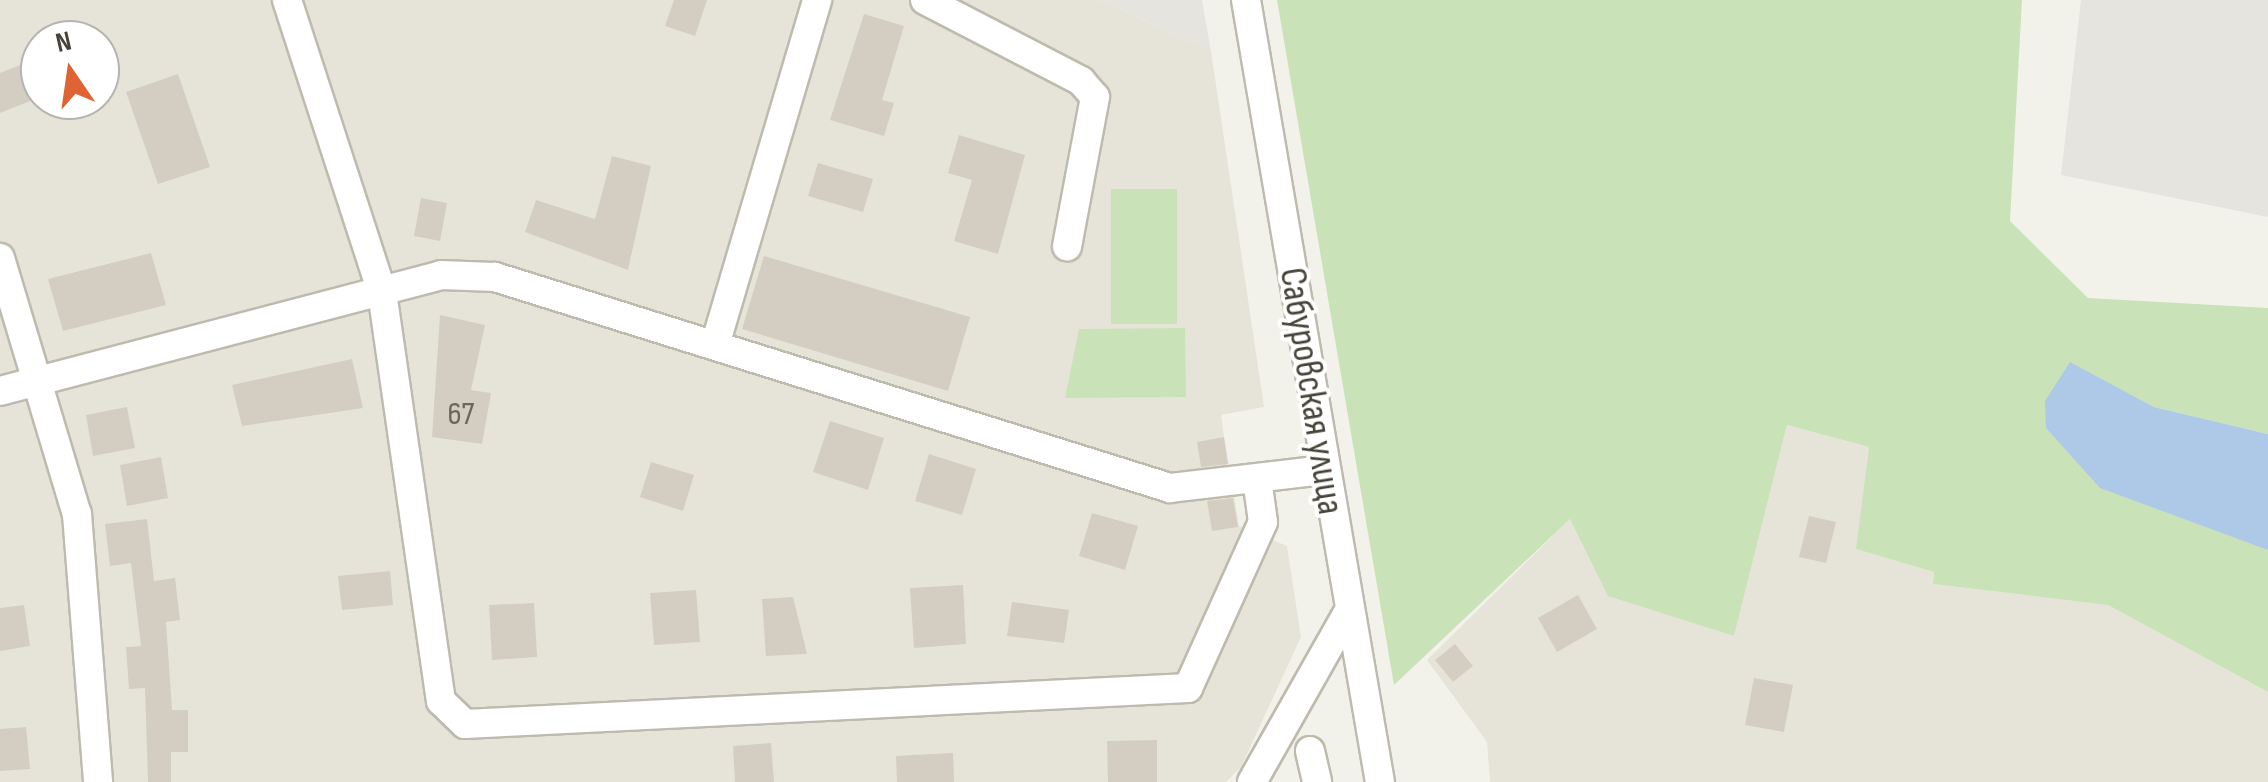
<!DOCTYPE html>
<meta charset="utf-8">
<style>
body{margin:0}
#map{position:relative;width:2268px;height:782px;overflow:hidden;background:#f3f2ea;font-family:"Sofia Sans Condensed",sans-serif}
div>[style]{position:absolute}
.residential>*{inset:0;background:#e6e4d9}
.industrial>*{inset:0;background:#e6e4df}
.green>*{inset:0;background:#cae2b8}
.water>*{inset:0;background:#aec9e8}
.building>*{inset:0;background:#d3cec1}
.roads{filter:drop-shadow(2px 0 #bebaae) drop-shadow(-2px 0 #bebaae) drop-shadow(0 2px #bebaae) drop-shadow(0 -2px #bebaae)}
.minor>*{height:28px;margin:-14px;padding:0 14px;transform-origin:14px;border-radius:14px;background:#fff}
span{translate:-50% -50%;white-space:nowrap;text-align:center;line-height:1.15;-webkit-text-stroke:8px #fff;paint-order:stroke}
.number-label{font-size:32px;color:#69665b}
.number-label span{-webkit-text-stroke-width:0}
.street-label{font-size:38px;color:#464339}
.north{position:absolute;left:20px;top:20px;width:100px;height:100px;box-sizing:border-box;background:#fff;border:2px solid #b5b4b0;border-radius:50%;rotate:347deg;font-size:28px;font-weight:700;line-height:40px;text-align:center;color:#464339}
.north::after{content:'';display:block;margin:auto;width:35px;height:45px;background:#e06334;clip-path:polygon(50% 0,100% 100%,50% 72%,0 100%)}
</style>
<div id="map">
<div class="residential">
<i style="clip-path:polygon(evenodd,0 0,1100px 0,1211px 51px,1264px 407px,1221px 415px,1224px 437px,1239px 526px,1287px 546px,1301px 637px,1241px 767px,1226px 782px,0 782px,0 0,40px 40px,100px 40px,100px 100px,40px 100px,40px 40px)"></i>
<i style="clip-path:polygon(1787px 425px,1869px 447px,1857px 549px,1934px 572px,1933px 584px,2108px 605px,2268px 692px,2268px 782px,1490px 782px,1487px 742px,1427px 660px,1570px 519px,1734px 636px)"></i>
</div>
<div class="industrial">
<i style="clip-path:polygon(1100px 0,1202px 0,1211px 51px)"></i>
<i style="clip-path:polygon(2081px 0,2268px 0,2268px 217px,2061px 175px)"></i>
</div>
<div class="green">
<i style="clip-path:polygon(1277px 0,2022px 0,2010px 221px,2088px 298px,2268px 308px,2268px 434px,2154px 407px,2071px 363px,2268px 550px,2268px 692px,2108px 605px,1933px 584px,1934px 572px,1856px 549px,1869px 447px,1787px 425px,1734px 636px,1608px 596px,1570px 519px,1394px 685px)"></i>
<i style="clip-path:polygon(1111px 189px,1177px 189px,1177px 324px,1111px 324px)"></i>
<i style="clip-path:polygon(1185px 328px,1186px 397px,1065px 398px,1079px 329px)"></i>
</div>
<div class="water">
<i style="clip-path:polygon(2070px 362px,2154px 407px,2268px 434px,2268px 550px,2100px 488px,2046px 428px,2045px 401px)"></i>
</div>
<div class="building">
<i style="clip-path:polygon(674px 0,707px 0,695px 36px,665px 26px)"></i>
<i style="clip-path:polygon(864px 14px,904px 26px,882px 100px,894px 103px,884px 136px,830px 120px)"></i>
<i style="clip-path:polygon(30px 61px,40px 97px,0 113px,0 73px)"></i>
<i style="clip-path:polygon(178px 74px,210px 167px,158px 184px,126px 92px)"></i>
<i style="clip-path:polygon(959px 135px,1025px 155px,998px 254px,954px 241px,972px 180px,948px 173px)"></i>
<i style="clip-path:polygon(612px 156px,651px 166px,628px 270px,525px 232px,536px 200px,595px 219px)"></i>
<i style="clip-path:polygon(818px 163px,873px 179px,863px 212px,808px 196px)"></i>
<i style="clip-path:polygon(421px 198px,447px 203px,440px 241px,414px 236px)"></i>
<i style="clip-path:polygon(151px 253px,166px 305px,63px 331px,48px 279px)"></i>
<i style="clip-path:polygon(764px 256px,970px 317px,948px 391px,742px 329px)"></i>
<i style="clip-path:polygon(440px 315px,485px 325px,471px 390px,491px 393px,482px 444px,432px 437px)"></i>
<i style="clip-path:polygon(352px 359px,363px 408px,242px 426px,232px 385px)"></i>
<i style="clip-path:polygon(127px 407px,135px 448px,93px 456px,86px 415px)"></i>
<i style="clip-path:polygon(830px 421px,884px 438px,868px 490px,813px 472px)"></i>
<i style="clip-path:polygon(1224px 437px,1228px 464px,1201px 467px,1197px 442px)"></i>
<i style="clip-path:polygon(929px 454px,976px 469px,962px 515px,915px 501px)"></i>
<i style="clip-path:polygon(161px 457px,168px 498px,127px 506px,120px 465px)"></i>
<i style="clip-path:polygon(651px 462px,694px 475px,683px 511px,640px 497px)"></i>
<i style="clip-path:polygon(1233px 498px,1238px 527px,1212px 531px,1207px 501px)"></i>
<i style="clip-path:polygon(1092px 513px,1138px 526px,1125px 570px,1079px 556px)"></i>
<i style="clip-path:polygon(1809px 516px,1836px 522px,1826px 563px,1799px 557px)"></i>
<i style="clip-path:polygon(147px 519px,154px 581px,175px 578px,180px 620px,166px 622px,172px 710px,188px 710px,188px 752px,171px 752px,171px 782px,148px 782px,145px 688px,129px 689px,126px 647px,141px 646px,131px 563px,110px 566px,105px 524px)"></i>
<i style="clip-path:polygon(390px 571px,393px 605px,342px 610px,338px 576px)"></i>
<i style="clip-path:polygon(963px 585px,966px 644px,914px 648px,910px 588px)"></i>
<i style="clip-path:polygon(696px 590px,700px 642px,654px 645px,650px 593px)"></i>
<i style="clip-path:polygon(1578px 595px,1597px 629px,1557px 652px,1538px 618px)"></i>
<i style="clip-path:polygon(793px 597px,807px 654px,766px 656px,762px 599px)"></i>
<i style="clip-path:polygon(1012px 602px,1069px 610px,1064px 643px,1007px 636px)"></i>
<i style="clip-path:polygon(534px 603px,537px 657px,492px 660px,489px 605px)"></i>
<i style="clip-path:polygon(24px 605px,30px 646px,0 651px,0 608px)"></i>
<i style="clip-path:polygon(1455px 644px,1473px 666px,1453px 682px,1435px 660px)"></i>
<i style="clip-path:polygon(1754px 678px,1793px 685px,1784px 732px,1745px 725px)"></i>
<i style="clip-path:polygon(26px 727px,30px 769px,0 771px,0 729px)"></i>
<i style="clip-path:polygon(1157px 740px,1157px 782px,1108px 782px,1107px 741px)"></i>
<i style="clip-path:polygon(771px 743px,774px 782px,735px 782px,733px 746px)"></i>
<i style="clip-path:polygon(953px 753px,954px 782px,897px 782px,896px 756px)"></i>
</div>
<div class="roads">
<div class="minor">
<i style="left:287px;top:0;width:307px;rotate:72deg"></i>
<i style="left:382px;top:292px;width:413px;rotate:81.8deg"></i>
<i style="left:441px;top:701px;width:33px;rotate:44deg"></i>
<i style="left:465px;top:724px;width:724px;rotate:-2.85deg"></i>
<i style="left:1188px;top:688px;width:182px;rotate:-65.7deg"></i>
<i style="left:1263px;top:522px;width:43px;rotate:-97.9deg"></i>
<i style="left:925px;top:0;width:176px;rotate:27.4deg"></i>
<i style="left:1081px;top:81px;width:21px;rotate:49deg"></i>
<i style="left:1095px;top:97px;width:152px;rotate:100.6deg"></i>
<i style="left:1246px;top:0;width:793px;rotate:80.28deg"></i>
<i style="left:0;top:258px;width:267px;rotate:73.3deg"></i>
<i style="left:77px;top:514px;width:269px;rotate:85.5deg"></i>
<i style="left:715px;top:345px;width:360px;rotate:-73.5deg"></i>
<i style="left:0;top:391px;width:456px;rotate:-14.7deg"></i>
<i style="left:441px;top:275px;width:54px;rotate:2.1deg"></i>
<i style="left:495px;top:277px;width:707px;rotate:17.36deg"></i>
<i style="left:1170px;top:488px;width:155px;rotate:-6.7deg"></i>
<i style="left:1310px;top:751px;width:32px;rotate:77deg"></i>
<i style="left:1252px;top:782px;width:195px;rotate:-60.5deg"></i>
</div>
</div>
<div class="number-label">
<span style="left:461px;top:415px">67</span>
</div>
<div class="street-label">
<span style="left:1311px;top:391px;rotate:81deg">Сабуровская улица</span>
</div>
<div class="north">N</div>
</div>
